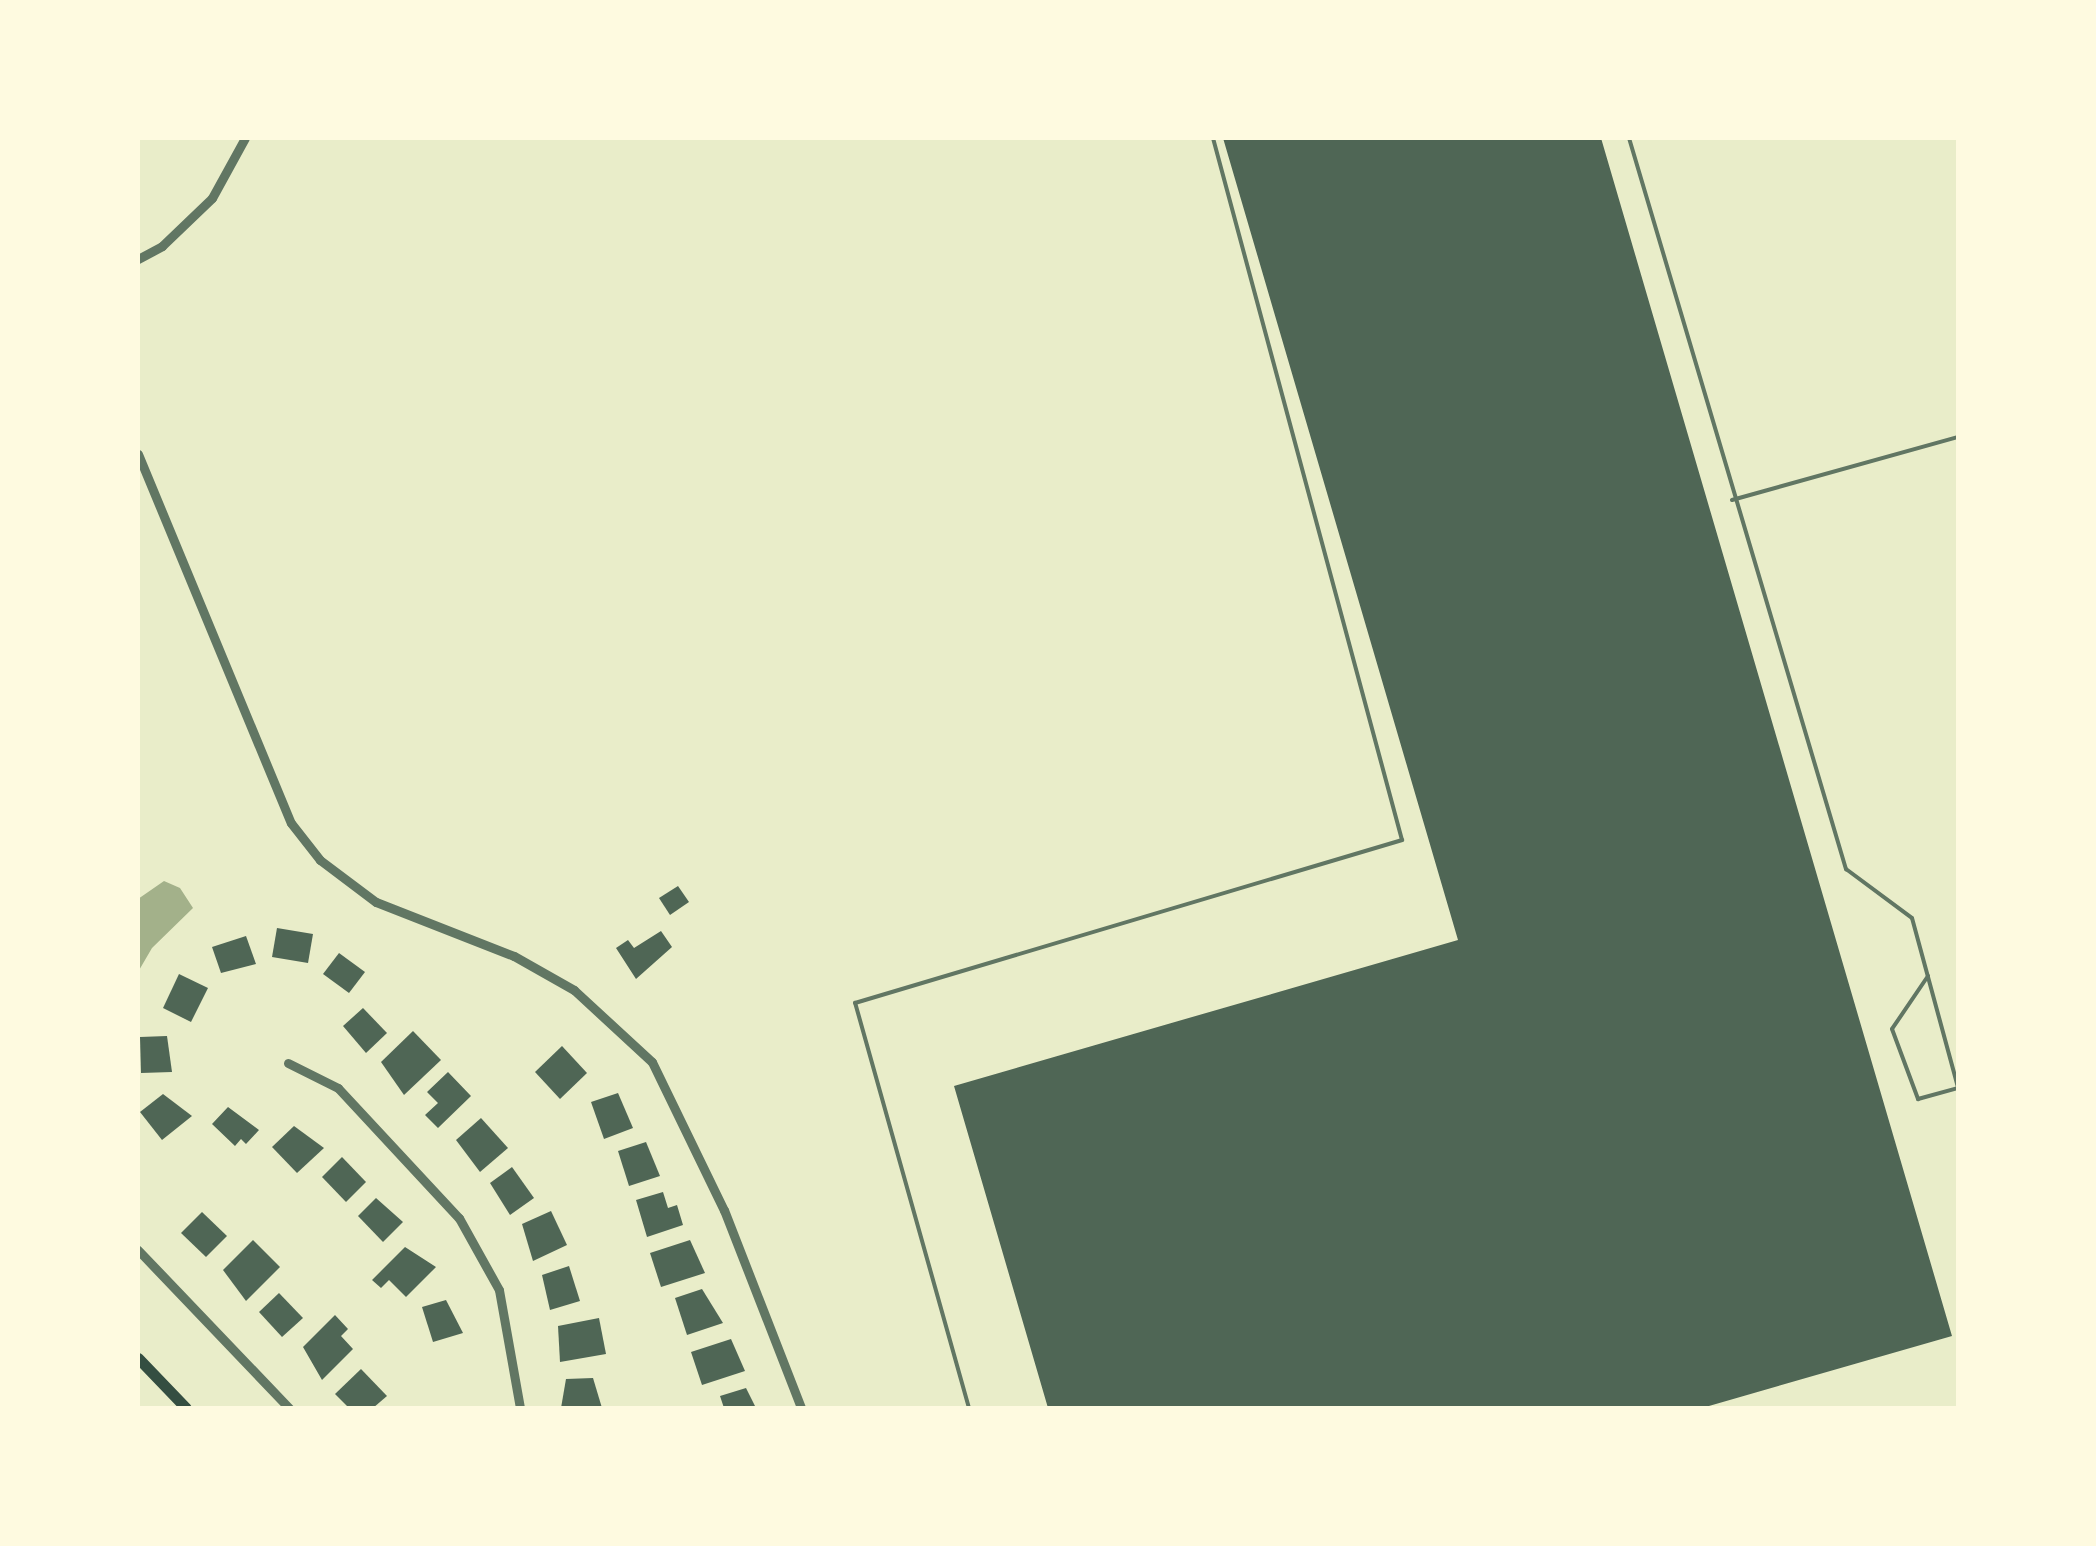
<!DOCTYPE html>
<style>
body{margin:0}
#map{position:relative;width:2096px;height:1546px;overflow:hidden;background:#e9edc9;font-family:"Nunito Sans",sans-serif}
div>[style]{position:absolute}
.water>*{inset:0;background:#a3b18a}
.building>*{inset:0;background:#4f6655}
.service>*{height:4px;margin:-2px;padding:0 2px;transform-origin:2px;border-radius:2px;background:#617663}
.minor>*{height:9px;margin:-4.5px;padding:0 4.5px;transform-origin:4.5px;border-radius:4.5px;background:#617663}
.secondary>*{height:11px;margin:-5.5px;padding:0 5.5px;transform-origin:5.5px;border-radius:5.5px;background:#344e41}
span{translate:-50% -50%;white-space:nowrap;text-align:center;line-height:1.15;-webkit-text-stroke:10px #fefae0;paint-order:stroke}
.frame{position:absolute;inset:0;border:140px solid #fefae0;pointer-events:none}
</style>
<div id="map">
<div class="water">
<i style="clip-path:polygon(164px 881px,180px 888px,193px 908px,152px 948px,138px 972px,138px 899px)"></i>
</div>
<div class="building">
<i style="clip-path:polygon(1223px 138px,1601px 138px,1952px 1336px,1702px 1408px,1048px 1408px,954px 1086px,1458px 940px)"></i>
<i style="clip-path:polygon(678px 886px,689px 902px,670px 915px,659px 898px)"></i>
<i style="clip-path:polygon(277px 928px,313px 934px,308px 963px,272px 957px)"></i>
<i style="clip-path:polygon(661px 931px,672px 947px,636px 979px,616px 948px,628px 940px,634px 948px)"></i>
<i style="clip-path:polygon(246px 936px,256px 964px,221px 973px,212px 947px)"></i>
<i style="clip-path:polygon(339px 953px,365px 972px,349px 993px,323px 974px)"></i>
<i style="clip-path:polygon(179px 974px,208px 988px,191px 1022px,163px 1008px)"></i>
<i style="clip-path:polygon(363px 1008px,387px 1033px,366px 1053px,343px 1026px)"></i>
<i style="clip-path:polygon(413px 1031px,441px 1060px,404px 1095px,381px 1062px)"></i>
<i style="clip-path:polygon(167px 1036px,172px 1072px,141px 1073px,140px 1037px)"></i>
<i style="clip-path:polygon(562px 1046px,587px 1073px,560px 1099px,535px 1072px)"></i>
<i style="clip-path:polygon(448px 1072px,471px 1096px,438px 1128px,425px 1115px,438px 1103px,427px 1092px)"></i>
<i style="clip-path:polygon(618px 1093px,633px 1128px,604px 1139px,591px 1102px)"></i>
<i style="clip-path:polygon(163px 1094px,192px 1116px,162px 1140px,140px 1112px)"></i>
<i style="clip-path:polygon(228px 1107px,259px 1130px,246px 1144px,241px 1139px,235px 1146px,212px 1124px)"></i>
<i style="clip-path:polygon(481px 1118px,508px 1148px,480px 1172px,456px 1140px)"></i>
<i style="clip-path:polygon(294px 1126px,324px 1148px,297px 1173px,272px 1147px)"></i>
<i style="clip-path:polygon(646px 1142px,660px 1176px,629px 1186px,618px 1151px)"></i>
<i style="clip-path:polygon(342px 1157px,366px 1182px,346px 1202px,322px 1177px)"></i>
<i style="clip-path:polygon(512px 1167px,534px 1198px,510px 1215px,490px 1183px)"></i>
<i style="clip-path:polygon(663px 1192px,668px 1208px,677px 1205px,683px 1225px,647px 1237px,636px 1200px)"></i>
<i style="clip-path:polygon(376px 1198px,403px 1222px,383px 1242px,358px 1216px)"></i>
<i style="clip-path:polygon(551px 1211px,567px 1245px,533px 1261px,522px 1224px)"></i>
<i style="clip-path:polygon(202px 1212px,227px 1236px,206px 1257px,181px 1233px)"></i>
<i style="clip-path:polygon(253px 1240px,280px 1267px,246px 1301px,223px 1270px)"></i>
<i style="clip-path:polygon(690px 1240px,705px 1273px,661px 1287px,650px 1253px)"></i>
<i style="clip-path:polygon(405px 1247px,436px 1267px,406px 1297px,389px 1280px,381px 1288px,372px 1280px)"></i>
<i style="clip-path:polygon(569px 1266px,580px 1301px,550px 1310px,542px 1275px)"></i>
<i style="clip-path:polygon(702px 1289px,723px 1323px,687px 1335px,675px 1298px)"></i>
<i style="clip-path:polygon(279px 1293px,303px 1318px,282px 1337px,259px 1312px)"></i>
<i style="clip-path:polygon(446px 1300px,463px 1333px,433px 1342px,422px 1307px)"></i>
<i style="clip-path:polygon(335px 1315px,348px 1329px,341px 1336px,353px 1349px,322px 1380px,303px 1347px)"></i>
<i style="clip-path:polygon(599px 1318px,606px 1354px,560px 1362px,558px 1326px)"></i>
<i style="clip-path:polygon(731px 1339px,745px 1371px,702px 1385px,691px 1352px)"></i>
<i style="clip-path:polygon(361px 1369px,387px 1396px,373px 1408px,349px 1408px,335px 1394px)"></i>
<i style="clip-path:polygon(593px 1378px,602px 1408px,561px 1408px,566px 1379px)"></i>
<i style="clip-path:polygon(746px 1388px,756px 1408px,724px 1408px,720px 1396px)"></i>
</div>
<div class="service">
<i style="left:1629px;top:138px;width:763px;rotate:73.47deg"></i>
<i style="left:1846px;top:869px;width:82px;rotate:36.6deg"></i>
<i style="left:1912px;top:918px;width:175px;rotate:74.8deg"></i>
<i style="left:1732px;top:500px;width:235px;rotate:-15.6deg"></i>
<i style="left:1928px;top:976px;width:64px;rotate:124.2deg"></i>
<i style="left:1892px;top:1029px;width:75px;rotate:69.6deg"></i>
<i style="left:1918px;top:1099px;width:41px;rotate:-15.4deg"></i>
<i style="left:969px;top:1408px;width:421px;rotate:-105.7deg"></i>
<i style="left:855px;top:1003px;width:571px;rotate:-16.59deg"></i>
<i style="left:1402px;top:840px;width:727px;rotate:-105.07deg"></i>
</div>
<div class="minor">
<i style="left:138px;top:259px;width:27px;rotate:-28deg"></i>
<i style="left:162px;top:246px;width:69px;rotate:-43.8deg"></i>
<i style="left:212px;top:198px;width:68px;rotate:-61.2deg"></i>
<i style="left:138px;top:454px;width:399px;rotate:67.5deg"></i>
<i style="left:291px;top:823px;width:47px;rotate:51.9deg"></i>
<i style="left:320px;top:860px;width:70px;rotate:36.9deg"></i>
<i style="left:376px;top:902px;width:148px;rotate:21.4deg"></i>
<i style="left:514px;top:956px;width:69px;rotate:29.5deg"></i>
<i style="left:574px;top:990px;width:106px;rotate:42.7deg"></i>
<i style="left:652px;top:1062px;width:165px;rotate:64.1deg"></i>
<i style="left:724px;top:1210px;width:212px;rotate:68.7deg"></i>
<i style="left:288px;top:1063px;width:56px;rotate:26.6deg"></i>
<i style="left:338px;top:1088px;width:178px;rotate:47.1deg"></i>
<i style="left:459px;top:1218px;width:82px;rotate:60.9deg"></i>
<i style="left:499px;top:1290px;width:120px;rotate:79.9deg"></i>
<i style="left:138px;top:1250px;width:219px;rotate:46.3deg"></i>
</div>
<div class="secondary">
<i style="left:138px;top:1358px;width:69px;rotate:46.2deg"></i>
</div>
<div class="frame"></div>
</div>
